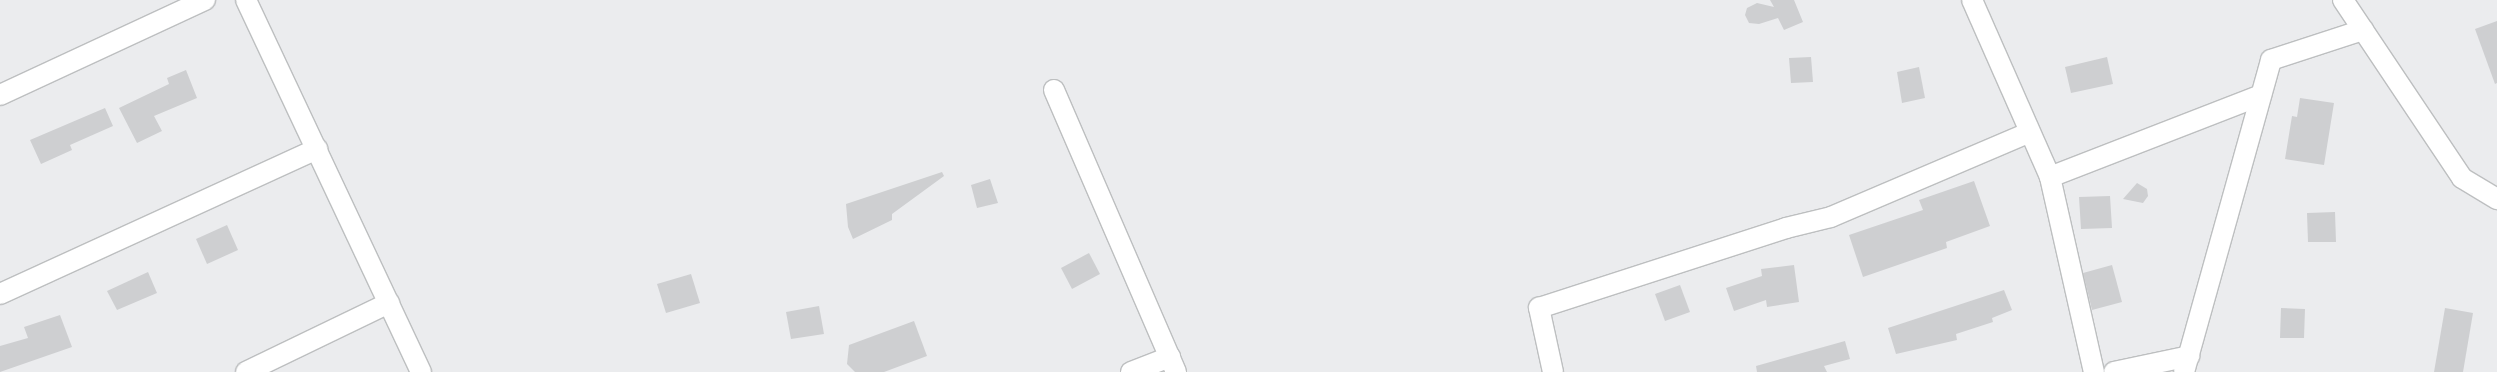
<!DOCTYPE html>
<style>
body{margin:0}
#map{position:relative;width:2497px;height:372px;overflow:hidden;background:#ebecee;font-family:Montserrat,sans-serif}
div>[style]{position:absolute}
.building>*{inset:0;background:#cecfd1}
.roads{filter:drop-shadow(1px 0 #bdbfc0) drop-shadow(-1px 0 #bdbfc0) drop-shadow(0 1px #bdbfc0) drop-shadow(0 -1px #bdbfc0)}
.minor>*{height:20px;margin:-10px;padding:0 10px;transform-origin:10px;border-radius:10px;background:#fff}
span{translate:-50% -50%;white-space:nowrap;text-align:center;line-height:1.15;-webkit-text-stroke:3px #ebecee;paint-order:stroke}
</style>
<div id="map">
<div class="building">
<i style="clip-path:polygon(1770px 0,1794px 0,1803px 22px,1784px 30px,1778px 18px,1759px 24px,1749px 23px,1745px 15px,1747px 8px,1757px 3px,1774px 7px)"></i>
<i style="clip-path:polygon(2497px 21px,2497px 83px,2495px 84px,2475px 29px)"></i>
<i style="clip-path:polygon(1811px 57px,1813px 82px,1791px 83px,1789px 58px)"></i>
<i style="clip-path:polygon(2107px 57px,2113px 84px,2071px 93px,2065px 67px)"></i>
<i style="clip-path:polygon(1919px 67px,1925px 98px,1902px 103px,1897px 72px)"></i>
<i style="clip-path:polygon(186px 70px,197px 98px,154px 116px,162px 131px,137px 143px,119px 108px,169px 84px,167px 78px)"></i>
<i style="clip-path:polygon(2300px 98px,2334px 103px,2324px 165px,2285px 159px,2292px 116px,2297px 117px)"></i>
<i style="clip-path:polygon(105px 108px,113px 126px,70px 145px,72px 150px,41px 164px,30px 140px)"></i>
<i style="clip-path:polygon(942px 172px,944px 176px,892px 214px,892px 220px,853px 239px,848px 227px,846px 204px)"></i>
<i style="clip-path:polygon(990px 179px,998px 203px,977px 208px,971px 185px)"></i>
<i style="clip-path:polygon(1974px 181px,1990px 226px,1946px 242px,1947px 248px,1863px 277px,1849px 235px,1923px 210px,1919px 200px)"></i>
<i style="clip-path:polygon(2137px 183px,2147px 189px,2148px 196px,2143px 203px,2123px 199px)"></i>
<i style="clip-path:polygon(2110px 196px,2112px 228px,2081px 229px,2079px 197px)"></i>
<i style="clip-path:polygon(2335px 212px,2336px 242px,2308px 242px,2307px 213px)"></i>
<i style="clip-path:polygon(227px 225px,238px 250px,207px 264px,196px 239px)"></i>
<i style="clip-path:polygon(1089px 253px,1100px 274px,1072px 289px,1061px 268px)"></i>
<i style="clip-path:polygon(1794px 265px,1799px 302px,1767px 307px,1766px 300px,1734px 311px,1726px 288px,1762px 276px,1761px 269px)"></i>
<i style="clip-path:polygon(2112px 265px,2122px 302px,2092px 310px,2083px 273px)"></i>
<i style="clip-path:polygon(148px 272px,157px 293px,117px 310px,107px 291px)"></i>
<i style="clip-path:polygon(691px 274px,700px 303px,666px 313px,657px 284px)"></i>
<i style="clip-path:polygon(1680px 285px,1690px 312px,1665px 321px,1655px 294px)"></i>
<i style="clip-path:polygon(2004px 290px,2012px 310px,1992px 318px,1993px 322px,1956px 334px,1957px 340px,1896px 354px,1888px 328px)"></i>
<i style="clip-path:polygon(819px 306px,824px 334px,791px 339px,786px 312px)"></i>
<i style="clip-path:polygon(2281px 308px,2305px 309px,2304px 338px,2280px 338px)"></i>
<i style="clip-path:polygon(2445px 308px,2473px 313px,2463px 372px,2434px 372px)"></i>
<i style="clip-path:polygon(60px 315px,72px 347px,0 372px,0 346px,28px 338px,24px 327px)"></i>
<i style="clip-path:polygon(914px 321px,927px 356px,884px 372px,855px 372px,847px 364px,849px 345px)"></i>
<i style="clip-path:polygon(1845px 341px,1850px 359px,1824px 366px,1827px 372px,1757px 372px,1756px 366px)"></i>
</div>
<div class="roads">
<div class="minor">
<i style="left:246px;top:0;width:411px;rotate:64.8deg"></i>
<i style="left:1972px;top:0;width:193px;rotate:66.2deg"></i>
<i style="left:2050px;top:177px;width:200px;rotate:77.3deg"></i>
<i style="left:2343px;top:0;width:214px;rotate:56.2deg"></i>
<i style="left:2462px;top:178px;width:41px;rotate:31deg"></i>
<i style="left:1054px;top:90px;width:307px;rotate:66.6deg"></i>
<i style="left:0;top:95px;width:226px;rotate:-24.9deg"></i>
<i style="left:2050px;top:177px;width:226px;rotate:-21.2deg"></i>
<i style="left:0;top:294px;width:349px;rotate:-24.6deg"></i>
<i style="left:246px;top:372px;width:159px;rotate:-25.8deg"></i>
<i style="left:1131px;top:372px;width:42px;rotate:-21deg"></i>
<i style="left:1553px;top:372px;width:66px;rotate:-102.3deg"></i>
<i style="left:1539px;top:308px;width:260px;rotate:-17.9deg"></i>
<i style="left:1786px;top:228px;width:46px;rotate:-13.7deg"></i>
<i style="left:1831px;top:217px;width:214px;rotate:-23.1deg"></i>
<i style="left:2114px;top:372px;width:77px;rotate:-12deg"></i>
<i style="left:2184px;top:372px;width:324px;rotate:-74.4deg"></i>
<i style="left:2271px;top:60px;width:97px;rotate:-18.1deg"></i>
</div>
</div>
</div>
